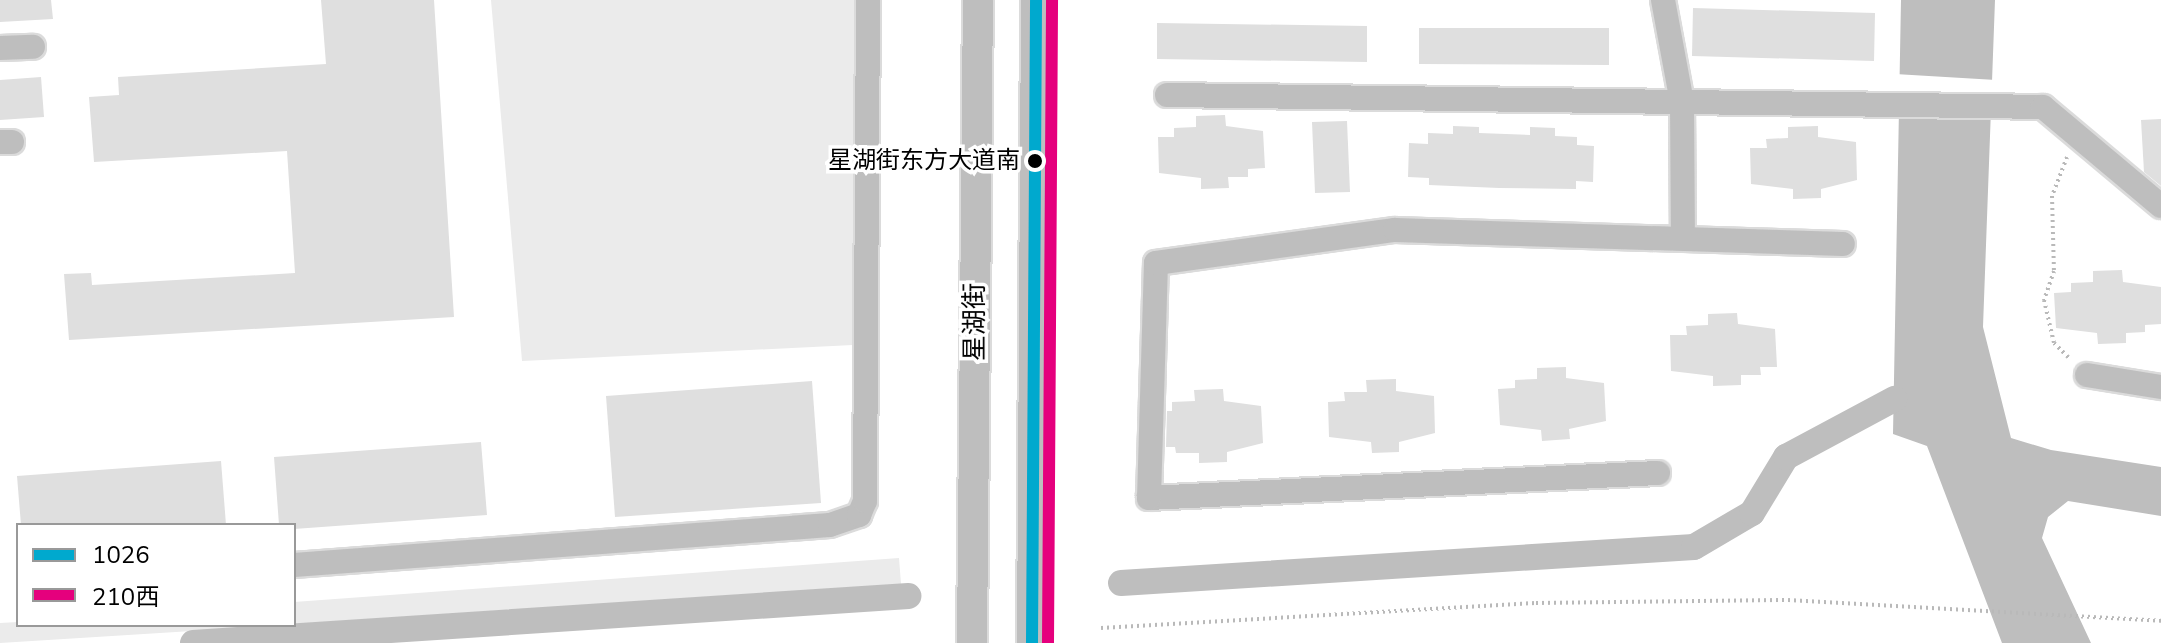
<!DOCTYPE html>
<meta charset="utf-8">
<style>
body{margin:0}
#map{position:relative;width:2161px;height:643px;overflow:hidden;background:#fff;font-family:"Nunito Sans","Noto Sans SC",sans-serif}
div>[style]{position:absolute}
.green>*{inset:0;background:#ebebeb}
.water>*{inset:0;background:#bebebe}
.pier>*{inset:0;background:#fff}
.canal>*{height:26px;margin:-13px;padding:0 13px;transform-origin:13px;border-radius:13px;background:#bebebe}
.building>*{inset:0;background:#dfdfdf}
.path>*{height:4px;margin-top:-2px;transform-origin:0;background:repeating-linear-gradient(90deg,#b9b9b9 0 2px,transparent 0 6px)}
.roads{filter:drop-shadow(2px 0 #dbdbdb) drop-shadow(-2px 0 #dbdbdb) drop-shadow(0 2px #dbdbdb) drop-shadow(0 -2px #dbdbdb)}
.minor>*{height:24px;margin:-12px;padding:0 12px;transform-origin:12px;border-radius:12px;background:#bebebe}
.major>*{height:30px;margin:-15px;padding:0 15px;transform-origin:15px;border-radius:15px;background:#bebebe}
.bus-1>*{height:12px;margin:-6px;padding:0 6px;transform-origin:6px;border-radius:6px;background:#00a9ce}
.bus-2>*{height:12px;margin:-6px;padding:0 6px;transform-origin:6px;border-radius:6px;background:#e5007d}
.dots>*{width:22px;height:22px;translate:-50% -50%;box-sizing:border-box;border:4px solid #fff;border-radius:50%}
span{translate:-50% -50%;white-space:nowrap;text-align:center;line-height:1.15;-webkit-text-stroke:7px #fff;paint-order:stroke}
.bus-label{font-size:24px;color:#000}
.right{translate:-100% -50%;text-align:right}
.street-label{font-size:26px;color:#000}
.legend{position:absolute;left:16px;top:523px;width:280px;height:104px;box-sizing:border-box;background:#fff;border:2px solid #999;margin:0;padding:10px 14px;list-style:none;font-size:24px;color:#000}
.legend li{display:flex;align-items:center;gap:16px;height:40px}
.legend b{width:40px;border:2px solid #999}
</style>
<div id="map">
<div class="green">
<i style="clip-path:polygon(491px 0,857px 0,853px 345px,522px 361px)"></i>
<i style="clip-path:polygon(899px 558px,901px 584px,294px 624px,294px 602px)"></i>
<i style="clip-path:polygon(18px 622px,18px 625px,286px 625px,0 643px,0 623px)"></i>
</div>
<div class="water">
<i style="clip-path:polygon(1901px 0,1995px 0,1983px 327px,2011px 438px,2051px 450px,2161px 467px,2161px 516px,2068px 501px,2048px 517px,2042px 538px,2091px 643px,2002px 643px,1927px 446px,1893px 434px)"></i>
</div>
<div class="pier">
<i style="clip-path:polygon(1895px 74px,1996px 80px,1995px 118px,1894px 112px)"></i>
</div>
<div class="canal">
<i style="left:1121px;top:583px;width:574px;rotate:-3.6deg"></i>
<i style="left:1694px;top:547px;width:67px;rotate:-30.4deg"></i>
<i style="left:1752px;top:513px;width:66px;rotate:-58.7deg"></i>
<i style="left:1786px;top:457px;width:123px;rotate:-28.2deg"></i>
<i style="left:193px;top:643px;width:717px;rotate:-3.76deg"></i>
</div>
<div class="building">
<i style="clip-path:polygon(0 0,51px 0,53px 19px,0 22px)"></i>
<i style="clip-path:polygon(321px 0,434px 0,454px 317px,69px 340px,64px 274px,91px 273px,92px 285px,295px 273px,287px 151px,94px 162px,89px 97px,119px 95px,118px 77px,326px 64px)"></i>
<i style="clip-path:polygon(1693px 8px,1875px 13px,1874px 61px,1692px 56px)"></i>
<i style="clip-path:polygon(1157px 23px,1367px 26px,1367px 62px,1157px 59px)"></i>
<i style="clip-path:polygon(1419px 28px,1609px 28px,1609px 65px,1419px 64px)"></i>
<i style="clip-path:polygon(41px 77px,44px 117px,0 120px,0 80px)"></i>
<i style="clip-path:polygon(1225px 115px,1226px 126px,1263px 131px,1265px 168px,1248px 169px,1248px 177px,1228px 177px,1229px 188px,1201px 189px,1201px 178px,1159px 173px,1158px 137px,1174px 137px,1174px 128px,1196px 127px,1196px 116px)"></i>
<i style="clip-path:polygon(2161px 119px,2161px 186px,2144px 172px,2141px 120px)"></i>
<i style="clip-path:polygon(1347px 121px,1350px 192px,1315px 193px,1312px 122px)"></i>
<i style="clip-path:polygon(1453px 126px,1479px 127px,1479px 133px,1530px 135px,1530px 127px,1555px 128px,1555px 136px,1577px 137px,1577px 145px,1594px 146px,1593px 182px,1576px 181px,1576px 189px,1499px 188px,1429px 185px,1429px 178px,1408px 177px,1409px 143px,1428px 144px,1428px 133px,1453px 134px)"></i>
<i style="clip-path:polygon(1818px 126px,1818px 137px,1856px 142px,1857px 180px,1821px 189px,1821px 198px,1793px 199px,1793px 189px,1751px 184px,1750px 148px,1767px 148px,1766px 139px,1788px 138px,1788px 127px)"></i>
<i style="clip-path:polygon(2122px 270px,2123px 282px,2161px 287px,2161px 324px,2145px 325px,2145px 332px,2126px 333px,2126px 343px,2098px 344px,2097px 333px,2056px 328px,2054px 293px,2071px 292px,2071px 283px,2093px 282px,2093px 271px)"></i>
<i style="clip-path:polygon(1737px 313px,1738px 324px,1775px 329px,1777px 367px,1760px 367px,1761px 375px,1741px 375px,1741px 385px,1713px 386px,1713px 376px,1671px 371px,1670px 335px,1687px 335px,1686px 326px,1708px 325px,1708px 314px)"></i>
<i style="clip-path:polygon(1566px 367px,1566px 378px,1604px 383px,1606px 421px,1569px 429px,1570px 439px,1542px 441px,1541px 430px,1500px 425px,1498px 389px,1515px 388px,1515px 380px,1537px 379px,1537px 368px)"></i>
<i style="clip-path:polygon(1396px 379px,1396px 391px,1434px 396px,1435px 433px,1399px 442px,1399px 452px,1372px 453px,1371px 442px,1329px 437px,1328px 402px,1345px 401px,1344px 392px,1367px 392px,1366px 380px)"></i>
<i style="clip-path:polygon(812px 381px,821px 503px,615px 517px,606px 396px)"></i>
<i style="clip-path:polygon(1223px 389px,1224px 401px,1261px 406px,1263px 443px,1227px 452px,1227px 462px,1199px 463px,1199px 453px,1176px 453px,1175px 447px,1166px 447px,1167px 411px,1172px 411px,1172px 402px,1195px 401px,1194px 390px)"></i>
<i style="clip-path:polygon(481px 442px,487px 515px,294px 529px,294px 525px,279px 525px,274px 457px)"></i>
<i style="clip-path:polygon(221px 461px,226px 525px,21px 525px,17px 476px)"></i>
</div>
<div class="path">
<i style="left:2067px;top:157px;width:42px;rotate:111deg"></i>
<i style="left:2052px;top:196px;width:75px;rotate:88.5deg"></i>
<i style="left:2054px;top:271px;width:31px;rotate:109deg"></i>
<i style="left:2044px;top:300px;width:44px;rotate:76.9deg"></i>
<i style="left:2054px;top:343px;width:23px;rotate:45deg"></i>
<i style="left:1101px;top:628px;width:436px;rotate:-3.3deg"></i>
<i style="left:1536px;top:603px;width:252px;rotate:-0.7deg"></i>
<i style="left:1788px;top:600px;width:374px;rotate:3.2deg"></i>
</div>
<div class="roads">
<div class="minor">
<i style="left:1663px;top:0;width:105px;rotate:79.5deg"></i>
<i style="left:1682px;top:103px;width:135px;rotate:89.6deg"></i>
<i style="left:0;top:48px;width:33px;rotate:-2deg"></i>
<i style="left:1167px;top:95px;width:876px;rotate:0.78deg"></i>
<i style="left:2043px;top:107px;width:154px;rotate:40deg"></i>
<i style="left:0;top:142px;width:12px"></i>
<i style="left:2087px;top:375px;width:75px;rotate:9.2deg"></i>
<i style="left:1658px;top:473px;width:510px;rotate:177.19deg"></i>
<i style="left:1149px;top:498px;width:235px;rotate:-88.3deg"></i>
<i style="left:1156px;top:263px;width:241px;rotate:-7.9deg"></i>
<i style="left:1395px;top:230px;width:448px;rotate:1.8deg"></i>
<i style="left:294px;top:565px;width:537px;rotate:-4.27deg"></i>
<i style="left:830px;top:525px;width:31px;rotate:-19deg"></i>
<i style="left:859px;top:515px;width:15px;rotate:-67deg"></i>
<i style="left:865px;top:501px;width:501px;rotate:-89.66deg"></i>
</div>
<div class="major">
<i style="left:972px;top:643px;width:643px;rotate:-89.47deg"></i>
<i style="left:1032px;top:643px;width:643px;rotate:-89.64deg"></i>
</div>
</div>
<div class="bus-1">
<i style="left:1032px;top:643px;width:643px;rotate:-89.64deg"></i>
</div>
<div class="bus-2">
<i style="left:1048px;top:643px;width:643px;rotate:-89.64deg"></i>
</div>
<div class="dots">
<i style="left:1035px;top:161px;background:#000"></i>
</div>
<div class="bus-label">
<span class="right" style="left:1020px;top:161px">星湖街东方大道南</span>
</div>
<div class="street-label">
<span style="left:975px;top:322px;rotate:-90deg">星湖街</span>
</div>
<ul class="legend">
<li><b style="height:10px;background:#00a9ce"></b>1026</li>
<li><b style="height:10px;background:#e5007d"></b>210西</li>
</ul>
</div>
